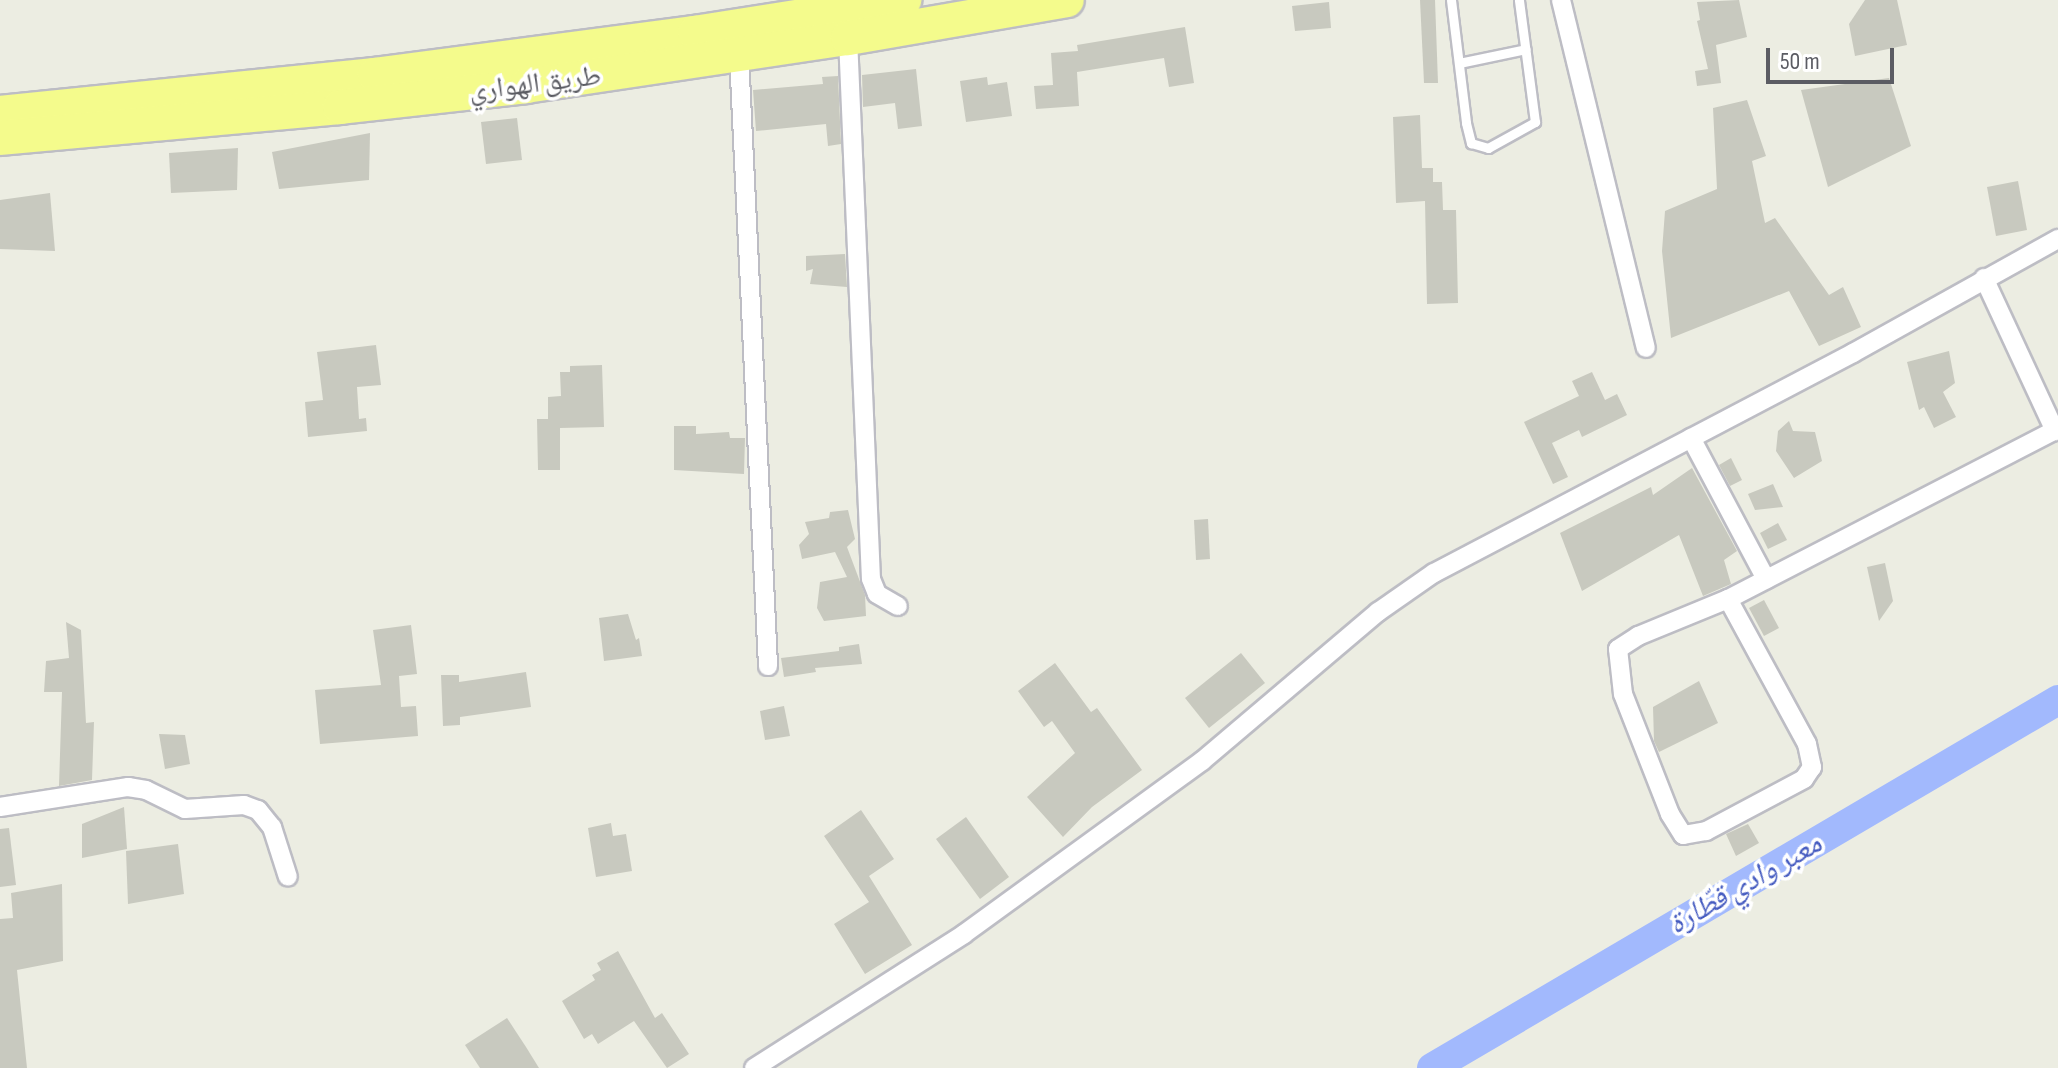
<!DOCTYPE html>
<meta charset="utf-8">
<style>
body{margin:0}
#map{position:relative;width:2058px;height:1068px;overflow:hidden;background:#ecede2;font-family:"Sofia Sans Condensed","Noto Naskh Arabic",sans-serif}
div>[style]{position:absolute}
.river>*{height:30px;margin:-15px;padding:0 15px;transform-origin:15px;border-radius:15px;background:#a2b9fd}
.building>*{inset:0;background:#c8c9bf}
.roads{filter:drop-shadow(2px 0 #bdbdc4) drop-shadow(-2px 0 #bdbdc4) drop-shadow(0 2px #bdbdc4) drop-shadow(0 -2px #bdbdc4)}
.lane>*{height:9px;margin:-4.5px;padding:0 4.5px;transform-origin:4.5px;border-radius:4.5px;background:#fff}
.street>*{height:18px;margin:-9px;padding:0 9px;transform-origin:9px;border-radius:9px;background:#fff}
.highway>*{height:34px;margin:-17px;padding:0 17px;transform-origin:17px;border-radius:17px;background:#f4fb8c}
span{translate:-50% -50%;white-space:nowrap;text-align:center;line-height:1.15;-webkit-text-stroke:7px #fff;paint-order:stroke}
.street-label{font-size:28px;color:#5b5c63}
.water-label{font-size:30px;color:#455bc0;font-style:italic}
.scale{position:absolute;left:1766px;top:48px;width:128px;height:36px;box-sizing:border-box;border:4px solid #5b5c63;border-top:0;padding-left:10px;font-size:24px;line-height:28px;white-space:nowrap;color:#5b5c63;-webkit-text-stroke:6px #fff;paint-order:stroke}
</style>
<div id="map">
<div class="river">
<i style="left:1432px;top:1068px;width:726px;rotate:-30.45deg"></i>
</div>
<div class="building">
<i style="clip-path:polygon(1420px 0,1435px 0,1438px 83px,1424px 83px)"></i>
<i style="clip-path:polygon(1739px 0,1747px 37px,1716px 45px,1721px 83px,1697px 86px,1695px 71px,1708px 69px,1697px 21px,1700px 20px,1697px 2px)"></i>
<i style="clip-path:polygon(1865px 0,1897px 0,1907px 45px,1855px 56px,1849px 24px)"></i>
<i style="clip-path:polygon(1329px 2px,1331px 28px,1295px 31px,1292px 6px)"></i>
<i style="clip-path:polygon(1185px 27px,1194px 83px,1169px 87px,1164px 58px,1077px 72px,1079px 106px,1036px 109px,1034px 86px,1053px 85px,1051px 53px,1078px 51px,1077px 45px)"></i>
<i style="clip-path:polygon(916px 69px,922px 126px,898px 129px,895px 103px,863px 107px,862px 75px)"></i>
<i style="clip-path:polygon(838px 76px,841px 144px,828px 146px,826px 124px,756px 131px,753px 90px,823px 84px,822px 77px)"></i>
<i style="clip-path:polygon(987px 77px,988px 85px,1007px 82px,1012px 116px,966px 122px,960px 81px)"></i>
<i style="clip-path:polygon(1889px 78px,1911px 146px,1828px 187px,1801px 90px)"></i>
<i style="clip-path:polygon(1747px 100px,1766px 156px,1752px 161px,1765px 223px,1775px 218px,1829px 295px,1843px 287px,1861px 327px,1819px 346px,1789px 291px,1671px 338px,1662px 251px,1665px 211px,1717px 189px,1713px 108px)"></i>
<i style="clip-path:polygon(1420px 115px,1422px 168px,1433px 168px,1433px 182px,1442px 182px,1443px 210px,1456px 210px,1458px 303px,1427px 304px,1425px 201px,1396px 203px,1393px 117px)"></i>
<i style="clip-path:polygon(517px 118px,522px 160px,486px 164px,481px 122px)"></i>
<i style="clip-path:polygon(370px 133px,369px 180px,279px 189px,272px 152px)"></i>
<i style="clip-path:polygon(238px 148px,237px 190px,171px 193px,169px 153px)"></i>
<i style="clip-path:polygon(2018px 181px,2027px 230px,1996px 236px,1987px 187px)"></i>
<i style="clip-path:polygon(50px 193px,55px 251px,0 249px,0 200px)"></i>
<i style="clip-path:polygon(845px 254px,847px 287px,810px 284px,813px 269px,806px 271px,806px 256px)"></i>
<i style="clip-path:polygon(376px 345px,381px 385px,357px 387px,359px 419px,366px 418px,367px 431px,308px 437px,305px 402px,323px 400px,317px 352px)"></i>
<i style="clip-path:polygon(1949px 351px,1955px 383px,1943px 392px,1956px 417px,1934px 428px,1924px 407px,1919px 410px,1907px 362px)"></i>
<i style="clip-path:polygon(602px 365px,604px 427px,560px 428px,560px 470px,538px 470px,537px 419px,548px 419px,548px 397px,561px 396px,560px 372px,570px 372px,570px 366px)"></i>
<i style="clip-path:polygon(1592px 372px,1605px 400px,1617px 394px,1627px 415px,1582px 437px,1579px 430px,1552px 443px,1568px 477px,1553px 484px,1524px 422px,1579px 396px,1572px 381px)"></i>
<i style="clip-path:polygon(1789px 421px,1793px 431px,1815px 432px,1822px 461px,1794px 478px,1776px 451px,1778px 431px)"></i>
<i style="clip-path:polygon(674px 426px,696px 426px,696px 434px,729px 432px,730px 438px,745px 438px,744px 474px,674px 470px)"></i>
<i style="clip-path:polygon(1731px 458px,1742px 480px,1730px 486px,1719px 465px)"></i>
<i style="clip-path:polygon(1692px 468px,1737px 551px,1724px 560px,1731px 584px,1703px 596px,1679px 535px,1582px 591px,1560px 533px,1651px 487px,1653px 495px)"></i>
<i style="clip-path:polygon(1773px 484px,1783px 507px,1755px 510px,1748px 494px)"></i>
<i style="clip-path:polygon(848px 510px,855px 539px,847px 547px,865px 595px,866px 616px,824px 621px,817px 608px,820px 582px,847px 577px,835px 552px,802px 559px,799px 545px,809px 534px,805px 522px,829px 518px,830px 512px)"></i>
<i style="clip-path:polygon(1208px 519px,1210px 559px,1196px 560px,1194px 520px)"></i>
<i style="clip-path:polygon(1778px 523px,1787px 540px,1768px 549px,1760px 533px)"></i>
<i style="clip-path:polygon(1885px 563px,1893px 601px,1879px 621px,1867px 567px)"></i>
<i style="clip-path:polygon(1764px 600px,1779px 628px,1764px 636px,1749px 608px)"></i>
<i style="clip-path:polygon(628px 614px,636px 640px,639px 638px,642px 656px,604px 661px,599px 618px)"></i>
<i style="clip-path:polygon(66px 622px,81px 630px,86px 723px,94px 722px,92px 780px,59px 786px,62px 692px,44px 692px,46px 661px,69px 658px)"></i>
<i style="clip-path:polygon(411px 625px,417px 674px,399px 676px,401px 707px,416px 706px,418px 736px,320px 744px,315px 690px,381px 685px,373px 630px)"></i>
<i style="clip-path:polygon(859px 644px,862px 664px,815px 668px,816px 672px,784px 677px,781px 658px,839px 651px,839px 647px)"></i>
<i style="clip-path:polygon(1241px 653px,1265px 683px,1209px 728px,1185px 698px)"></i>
<i style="clip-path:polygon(1055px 663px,1091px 712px,1097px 708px,1142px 770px,1092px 807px,1063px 837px,1027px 797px,1075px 753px,1052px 721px,1044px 727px,1018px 691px)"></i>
<i style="clip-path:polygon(526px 672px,531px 707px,460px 717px,460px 725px,443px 726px,441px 675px,459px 675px,459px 682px)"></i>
<i style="clip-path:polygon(1699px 681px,1718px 723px,1659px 752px,1654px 741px,1653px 707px)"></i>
<i style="clip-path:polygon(784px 706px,790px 736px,765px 740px,760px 711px)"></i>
<i style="clip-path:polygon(159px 734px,185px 735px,190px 764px,165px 769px)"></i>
<i style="clip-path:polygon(124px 807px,127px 849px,82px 858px,82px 824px)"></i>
<i style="clip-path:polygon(861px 810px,894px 859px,869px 876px,912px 945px,865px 974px,834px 924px,869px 902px,824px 836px)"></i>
<i style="clip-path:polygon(966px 817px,1009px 877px,980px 899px,936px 839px)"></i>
<i style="clip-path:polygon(611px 823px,613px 836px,626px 834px,632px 871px,596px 877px,588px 828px)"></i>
<i style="clip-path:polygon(1748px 824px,1759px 843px,1736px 856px,1726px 834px)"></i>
<i style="clip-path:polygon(9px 828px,16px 885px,0 887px,0 829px)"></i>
<i style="clip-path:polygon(178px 844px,184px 894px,128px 904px,126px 851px)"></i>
<i style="clip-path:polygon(62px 884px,63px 961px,17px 970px,27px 1068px,0 1068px,0 919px,13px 918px,11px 893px)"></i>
<i style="clip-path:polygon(618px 951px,655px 1018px,662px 1013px,689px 1054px,667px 1068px,634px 1021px,598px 1044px,592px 1034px,584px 1039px,562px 1001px,595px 980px,592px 975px,601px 970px,597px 963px)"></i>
<i style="clip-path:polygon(507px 1018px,526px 1047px,539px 1068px,480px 1068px,465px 1045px)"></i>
</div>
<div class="roads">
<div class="lane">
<i style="left:1451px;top:0;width:124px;rotate:83deg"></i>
<i style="left:1466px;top:123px;width:21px;rotate:76deg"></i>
<i style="left:1471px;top:143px;width:18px;rotate:16deg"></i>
<i style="left:1488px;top:148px;width:54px;rotate:-29deg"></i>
<i style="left:1535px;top:122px;width:123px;rotate:-97.5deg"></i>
<i style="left:1459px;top:63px;width:68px;rotate:-11.8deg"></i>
</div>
<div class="street">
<i style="left:1561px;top:0;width:358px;rotate:76.3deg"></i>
<i style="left:848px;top:38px;width:541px;rotate:87.57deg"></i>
<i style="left:871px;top:579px;width:16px;rotate:68deg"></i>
<i style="left:877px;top:594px;width:24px;rotate:30deg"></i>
<i style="left:739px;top:55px;width:612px;rotate:87.28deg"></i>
<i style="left:1984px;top:278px;width:169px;rotate:65.1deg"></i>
<i style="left:1691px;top:438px;width:160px;rotate:62deg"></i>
<i style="left:1728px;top:599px;width:165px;rotate:61.4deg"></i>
<i style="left:1807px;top:744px;width:24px;rotate:78deg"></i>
<i style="left:1812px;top:767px;width:14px;rotate:124deg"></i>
<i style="left:1804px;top:779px;width:111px;rotate:152deg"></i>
<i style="left:1706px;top:831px;width:23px;rotate:170deg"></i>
<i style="left:1683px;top:835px;width:25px;rotate:-122deg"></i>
<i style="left:1670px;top:814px;width:129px;rotate:-111.4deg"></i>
<i style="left:1623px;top:694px;width:45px;rotate:-96.3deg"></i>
<i style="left:1618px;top:649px;width:24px;rotate:-33deg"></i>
<i style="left:1638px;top:636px;width:97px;rotate:-22.3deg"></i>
<i style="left:1728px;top:599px;width:371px;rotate:-27.3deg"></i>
<i style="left:0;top:807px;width:130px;rotate:-8.9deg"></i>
<i style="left:128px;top:787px;width:18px;rotate:9deg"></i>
<i style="left:146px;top:790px;width:43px;rotate:26deg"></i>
<i style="left:185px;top:809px;width:59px;rotate:-3.9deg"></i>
<i style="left:244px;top:805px;width:15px;rotate:20deg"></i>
<i style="left:258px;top:810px;width:22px;rotate:51deg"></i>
<i style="left:272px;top:827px;width:52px;rotate:72.3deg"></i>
<i style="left:754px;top:1068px;width:249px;rotate:-32.5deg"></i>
<i style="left:964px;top:934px;width:294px;rotate:-36deg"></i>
<i style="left:1202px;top:761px;width:231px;rotate:-40.3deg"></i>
<i style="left:1378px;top:612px;width:68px;rotate:-34.9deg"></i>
<i style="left:1434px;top:573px;width:473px;rotate:-27.7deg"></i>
<i style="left:1853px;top:353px;width:235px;rotate:-29.1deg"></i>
</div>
<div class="highway">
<i style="left:0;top:113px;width:377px;rotate:-5.8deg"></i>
<i style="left:375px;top:75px;width:323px;rotate:-7.5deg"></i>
<i style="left:695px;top:33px;width:212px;rotate:-9deg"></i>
<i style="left:0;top:138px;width:341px;rotate:-5.2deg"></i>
<i style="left:340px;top:107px;width:187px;rotate:-6.4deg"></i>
<i style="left:526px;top:86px;width:326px;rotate:-8.5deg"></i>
<i style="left:848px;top:38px;width:222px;rotate:-9.8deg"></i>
</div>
</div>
<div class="street-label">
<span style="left:535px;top:84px;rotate:-7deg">طريق الهواري</span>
</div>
<div class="water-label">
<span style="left:1745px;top:884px;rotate:-30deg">معبر وادي قطّارة</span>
</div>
<div class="scale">50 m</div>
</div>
